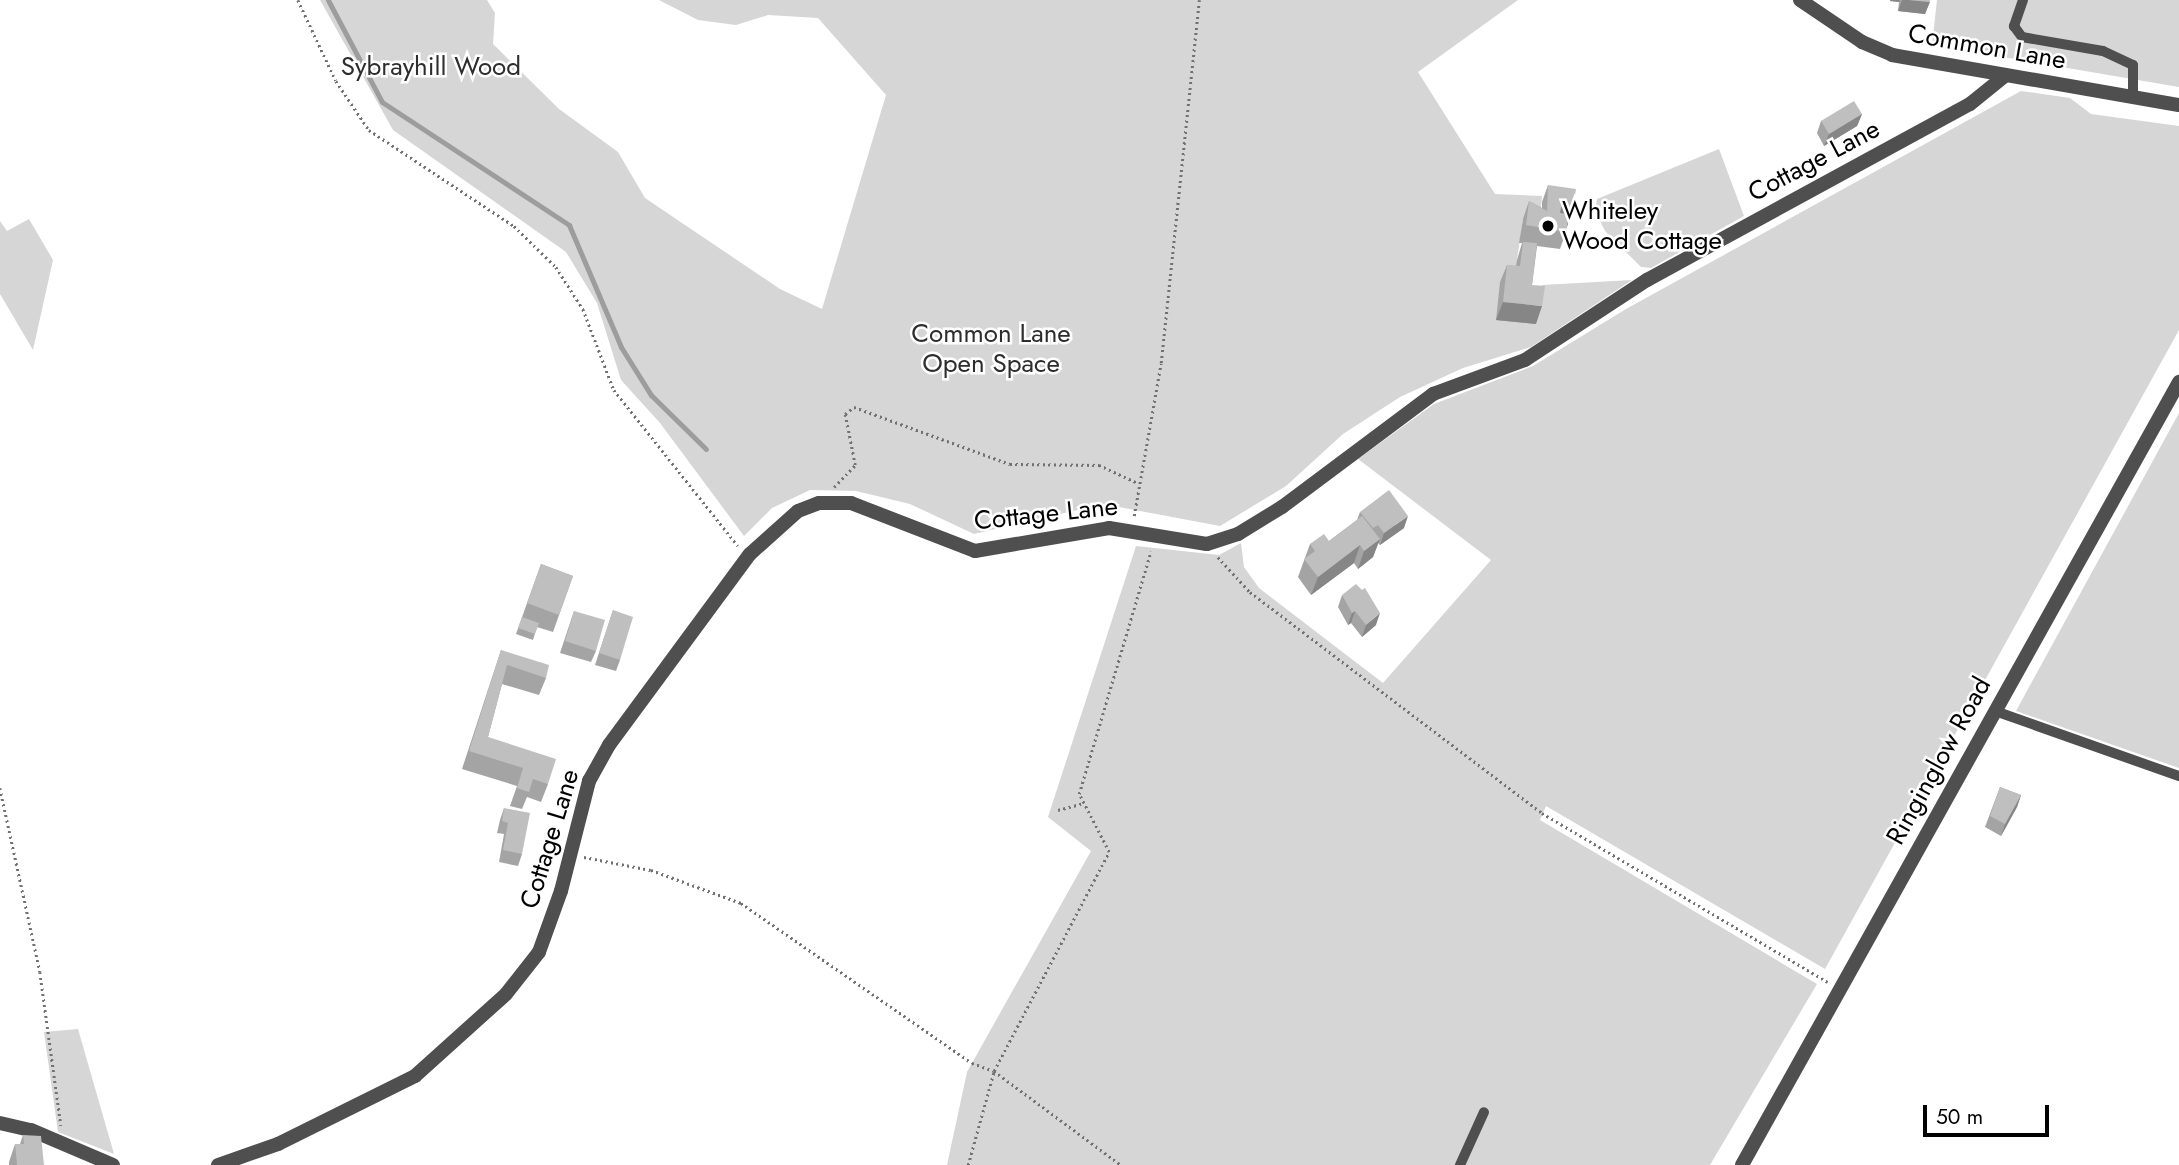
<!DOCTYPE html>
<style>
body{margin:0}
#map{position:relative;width:2179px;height:1165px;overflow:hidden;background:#fff;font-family:Jost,sans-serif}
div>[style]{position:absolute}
.green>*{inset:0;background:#d6d6d6}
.stream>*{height:5px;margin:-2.5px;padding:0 2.5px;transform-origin:2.5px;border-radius:2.5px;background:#9d9d9d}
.path>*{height:2.5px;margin-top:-1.25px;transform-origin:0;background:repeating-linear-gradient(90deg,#717171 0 2px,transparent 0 5.5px)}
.service>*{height:10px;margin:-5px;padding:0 5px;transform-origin:5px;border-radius:5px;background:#4f4f4f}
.tertiary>*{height:14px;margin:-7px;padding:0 7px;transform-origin:7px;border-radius:7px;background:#4f4f4f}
.wall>*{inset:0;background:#a4a4a4}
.shaded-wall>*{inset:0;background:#868686}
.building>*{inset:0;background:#bfbfbf}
.dots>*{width:19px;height:19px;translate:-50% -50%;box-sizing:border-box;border:4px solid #fff;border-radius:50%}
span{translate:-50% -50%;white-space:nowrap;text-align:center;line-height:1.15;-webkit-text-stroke:5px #fff;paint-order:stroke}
.street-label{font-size:26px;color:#000}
.park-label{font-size:26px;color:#2d2d2d}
.poi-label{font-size:26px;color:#000}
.left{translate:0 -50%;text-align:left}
.scale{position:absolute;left:1923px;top:1105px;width:126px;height:32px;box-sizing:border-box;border:4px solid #000;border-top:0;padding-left:9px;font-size:21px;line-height:24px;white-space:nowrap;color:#000;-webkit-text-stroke:5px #fff;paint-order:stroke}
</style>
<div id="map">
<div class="green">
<i style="clip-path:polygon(320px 0,487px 0,495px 13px,493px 44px,559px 109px,618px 152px,645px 198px,780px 289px,822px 309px,886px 95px,818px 18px,768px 15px,736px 25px,698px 20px,659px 0,1518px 0,1418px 72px,1495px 194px,1542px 196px,1540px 218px,1523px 219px,1517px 260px,1538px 304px,1542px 285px,1632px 280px,1531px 347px,1463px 368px,1400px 397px,1343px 434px,1286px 486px,1220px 526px,1103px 504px,974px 534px,910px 504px,856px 491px,810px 490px,772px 508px,744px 536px,660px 423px,621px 380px,597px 303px,566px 252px,393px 130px)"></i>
<i style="clip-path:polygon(1937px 0,2179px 0,2179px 87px,1932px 45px)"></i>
<i style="clip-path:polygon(2021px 91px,2070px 98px,2091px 114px,2179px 126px,2179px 330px,1825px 969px,1546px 806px,1540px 820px,1817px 984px,1710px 1165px,947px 1165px,967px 1072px,1091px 851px,1048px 817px,1136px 546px,1219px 555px,1241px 543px,1244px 567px,1259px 588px,1383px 683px,1491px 560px,1358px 459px,1434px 404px,1533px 366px,1626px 309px)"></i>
<i style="clip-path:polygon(1719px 149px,1744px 216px,1651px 268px,1641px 267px,1605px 231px,1595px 211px,1597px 199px)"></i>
<i style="clip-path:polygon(29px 219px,53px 260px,33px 350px,0 294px,0 221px,7px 231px)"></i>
<i style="clip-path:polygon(2179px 413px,2179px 768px,2016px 711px)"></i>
<i style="clip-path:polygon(78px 1029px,114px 1154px,58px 1132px,44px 1032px)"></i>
</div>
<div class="stream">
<i style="left:328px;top:0;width:115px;rotate:62.1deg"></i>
<i style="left:382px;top:102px;width:224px;rotate:33.3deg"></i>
<i style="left:569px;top:225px;width:133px;rotate:66.9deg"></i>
<i style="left:621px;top:347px;width:57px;rotate:58deg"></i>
<i style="left:651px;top:395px;width:77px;rotate:44.5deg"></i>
</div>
<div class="path">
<i style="left:298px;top:0;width:89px;rotate:64.9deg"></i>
<i style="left:336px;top:81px;width:59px;rotate:56deg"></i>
<i style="left:369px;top:130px;width:174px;rotate:33.5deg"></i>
<i style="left:514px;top:226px;width:59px;rotate:44.3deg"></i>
<i style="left:556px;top:267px;width:50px;rotate:57.3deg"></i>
<i style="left:583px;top:309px;width:87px;rotate:69.1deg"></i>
<i style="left:614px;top:390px;width:199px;rotate:51.5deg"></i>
<i style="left:834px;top:487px;width:30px;rotate:-46deg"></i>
<i style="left:855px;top:465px;width:52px;rotate:-101.1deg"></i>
<i style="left:845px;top:414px;width:11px;rotate:-38deg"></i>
<i style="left:854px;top:407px;width:166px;rotate:20.1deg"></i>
<i style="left:1010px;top:464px;width:89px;rotate:0.6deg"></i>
<i style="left:1099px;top:465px;width:43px;rotate:24.8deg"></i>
<i style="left:1134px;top:516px;width:155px;rotate:-80deg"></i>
<i style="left:1161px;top:363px;width:365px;rotate:-84deg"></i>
<i style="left:1218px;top:557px;width:47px;rotate:47.6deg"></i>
<i style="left:1250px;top:592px;width:366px;rotate:37.1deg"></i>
<i style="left:1542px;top:813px;width:332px;rotate:30.6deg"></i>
<i style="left:0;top:788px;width:188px;rotate:77.7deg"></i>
<i style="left:40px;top:972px;width:155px;rotate:82.2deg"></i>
<i style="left:1058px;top:810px;width:24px;rotate:-15deg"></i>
<i style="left:584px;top:857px;width:68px;rotate:11deg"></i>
<i style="left:651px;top:870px;width:96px;rotate:20.1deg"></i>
<i style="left:741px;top:903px;width:281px;rotate:34.7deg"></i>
<i style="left:972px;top:1063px;width:23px;rotate:20deg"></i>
<i style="left:994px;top:1071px;width:158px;rotate:36.5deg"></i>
<i style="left:968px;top:1165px;width:98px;rotate:-74.5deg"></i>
<i style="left:994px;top:1071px;width:247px;rotate:-62.3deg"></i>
<i style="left:1109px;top:852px;width:65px;rotate:-117.3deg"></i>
<i style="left:1079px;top:794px;width:253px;rotate:-73.5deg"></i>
</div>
<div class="service">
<i style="left:2023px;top:0;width:28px;rotate:109deg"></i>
<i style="left:2014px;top:26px;width:14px;rotate:54deg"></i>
<i style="left:2022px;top:37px;width:82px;rotate:9.8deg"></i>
<i style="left:2103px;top:51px;width:33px;rotate:25deg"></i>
<i style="left:2133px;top:65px;width:32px;rotate:90deg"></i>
<i style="left:1995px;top:711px;width:195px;rotate:19.5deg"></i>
<i style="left:1460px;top:1165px;width:58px;rotate:-65.6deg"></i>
</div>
<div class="tertiary">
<i style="left:1800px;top:0;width:75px;rotate:34.1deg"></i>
<i style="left:1862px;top:42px;width:33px;rotate:23deg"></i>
<i style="left:1892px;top:55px;width:291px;rotate:9.9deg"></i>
<i style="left:0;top:1123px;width:32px;rotate:13deg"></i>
<i style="left:31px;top:1130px;width:89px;rotate:23.1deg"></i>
<i style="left:218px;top:1165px;width:64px;rotate:-19.3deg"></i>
<i style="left:278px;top:1144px;width:153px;rotate:-26.4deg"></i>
<i style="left:415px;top:1076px;width:122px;rotate:-42deg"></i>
<i style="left:506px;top:994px;width:53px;rotate:-51.8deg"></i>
<i style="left:539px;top:952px;width:65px;rotate:-70.2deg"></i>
<i style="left:561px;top:891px;width:114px;rotate:-75.7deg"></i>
<i style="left:589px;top:781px;width:41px;rotate:-60.9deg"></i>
<i style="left:609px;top:745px;width:237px;rotate:-53.6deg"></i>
<i style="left:750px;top:554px;width:64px;rotate:-41.9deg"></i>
<i style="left:798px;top:511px;width:22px;rotate:-21deg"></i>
<i style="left:819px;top:503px;width:32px"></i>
<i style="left:851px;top:503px;width:133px;rotate:21.2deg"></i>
<i style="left:975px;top:551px;width:136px;rotate:-9.7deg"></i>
<i style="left:1109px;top:528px;width:99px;rotate:9.3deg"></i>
<i style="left:1207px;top:544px;width:33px;rotate:-18deg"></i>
<i style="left:1238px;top:534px;width:52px;rotate:-31.5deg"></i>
<i style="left:1282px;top:507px;width:189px;rotate:-36.8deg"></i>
<i style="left:1433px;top:394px;width:98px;rotate:-20.3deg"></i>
<i style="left:1525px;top:360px;width:146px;rotate:-33.3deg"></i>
<i style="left:1647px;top:280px;width:368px;rotate:-28.6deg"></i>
<i style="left:1970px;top:104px;width:46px;rotate:-38.9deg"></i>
<i style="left:1742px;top:1165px;width:897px;rotate:-60.83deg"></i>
</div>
<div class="wall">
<i style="clip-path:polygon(1890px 0,1930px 0,1925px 14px,1898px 11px,1899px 2px,1890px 1px)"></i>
<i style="clip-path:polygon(1862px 114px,1857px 126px,1824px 146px,1817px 133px,1821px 121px)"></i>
<i style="clip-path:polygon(1548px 185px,1567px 225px,1566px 232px,1560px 249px,1537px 246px,1532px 285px,1536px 324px,1496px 320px,1500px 282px,1507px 265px,1516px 266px,1517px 260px,1522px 243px,1519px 243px,1523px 219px,1529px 201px,1542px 208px,1542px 202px)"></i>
<i style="clip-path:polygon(1360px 512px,1404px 528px,1380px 545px,1378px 543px,1373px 557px,1358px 569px,1354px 563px,1311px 595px,1298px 577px,1310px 544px,1329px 541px,1357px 520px)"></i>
<i style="clip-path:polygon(541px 564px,573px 576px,553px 632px,537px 627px,533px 640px,516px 634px)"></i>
<i style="clip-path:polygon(1342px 595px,1376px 625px,1362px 637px,1351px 623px,1348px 625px,1338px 607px)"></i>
<i style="clip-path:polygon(613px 610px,620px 660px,616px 671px,595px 665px)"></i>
<i style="clip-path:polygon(574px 611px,596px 651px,591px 662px,560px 653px)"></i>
<i style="clip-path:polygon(501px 650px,546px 678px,539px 695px,502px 684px,488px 737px,548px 784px,541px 802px,527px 797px,522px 809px,510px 806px,517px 786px,462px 769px)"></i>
<i style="clip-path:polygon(2000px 787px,2021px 795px,2017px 807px,2001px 836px,1985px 827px)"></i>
<i style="clip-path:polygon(504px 808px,522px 854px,518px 866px,499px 862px,504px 834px,497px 833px,500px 820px)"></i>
<i style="clip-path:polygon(23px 1135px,44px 1165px,9px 1165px,9px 1162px,15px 1144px,20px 1144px)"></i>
</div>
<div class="shaded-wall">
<i style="clip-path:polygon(1891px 0,1900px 0,1899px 2px,1890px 1px)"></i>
<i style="clip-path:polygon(1902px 0,1909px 0,1930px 2px,1925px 14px,1898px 11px)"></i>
<i style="clip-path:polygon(1862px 114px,1857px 126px,1824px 146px,1829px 134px)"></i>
<i style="clip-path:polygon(1561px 207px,1573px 209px,1567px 227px,1555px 225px)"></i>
<i style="clip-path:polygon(1503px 302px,1542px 306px,1536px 324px,1496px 320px)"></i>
<i style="clip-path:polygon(1408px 516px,1404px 528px,1380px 545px,1384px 533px)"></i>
<i style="clip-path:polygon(1380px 539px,1373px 557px,1358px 569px,1364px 551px)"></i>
<i style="clip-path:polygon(1360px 545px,1354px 563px,1311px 595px,1318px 577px)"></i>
<i style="clip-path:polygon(1355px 611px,1351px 623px,1348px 625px,1352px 613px)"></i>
<i style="clip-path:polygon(1380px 613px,1376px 625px,1362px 637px,1366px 625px)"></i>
<i style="clip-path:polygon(2021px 795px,2017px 807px,2001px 836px,2005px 824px)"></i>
</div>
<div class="building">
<i style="clip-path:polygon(1909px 0,1930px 0,1930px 2px)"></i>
<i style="clip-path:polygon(1854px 101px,1862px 114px,1829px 134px,1821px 121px)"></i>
<i style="clip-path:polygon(1548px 185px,1576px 189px,1573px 209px,1561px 207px,1560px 213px,1569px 214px,1566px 232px,1526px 225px,1529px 201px,1547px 211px)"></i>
<i style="clip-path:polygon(1523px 242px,1537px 243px,1532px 285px,1545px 286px,1542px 306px,1503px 302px,1507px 265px,1520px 266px)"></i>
<i style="clip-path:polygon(1389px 490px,1408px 516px,1384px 533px,1378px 525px,1373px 528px,1360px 512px)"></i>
<i style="clip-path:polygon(1362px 516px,1380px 539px,1364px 551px,1360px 545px,1318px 577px,1304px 559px,1315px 551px,1310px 544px,1324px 534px,1329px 541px)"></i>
<i style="clip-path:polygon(541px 564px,573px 576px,559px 615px,527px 603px)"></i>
<i style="clip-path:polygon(1356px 584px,1362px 590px,1365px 588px,1380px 613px,1366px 625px,1355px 611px,1352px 613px,1342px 595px)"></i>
<i style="clip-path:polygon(613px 610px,633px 617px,620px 660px,599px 653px)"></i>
<i style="clip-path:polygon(574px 611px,605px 620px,596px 651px,565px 641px)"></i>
<i style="clip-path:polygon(522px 617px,539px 623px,535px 634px,518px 628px)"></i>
<i style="clip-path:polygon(501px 650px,549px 665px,546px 678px,507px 665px,488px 737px,556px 759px,548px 784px,533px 779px,529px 792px,517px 788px,523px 768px,469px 751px)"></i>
<i style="clip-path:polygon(2000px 787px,2021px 795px,2005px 824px,1990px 816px)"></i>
<i style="clip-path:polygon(504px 808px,530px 813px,522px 854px,503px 850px,508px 823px,502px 821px)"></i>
<i style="clip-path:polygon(23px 1135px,41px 1136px,44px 1165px,17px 1165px,15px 1144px,24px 1144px)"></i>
</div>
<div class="dots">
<i style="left:1548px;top:226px;background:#000"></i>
</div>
<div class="street-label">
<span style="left:1987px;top:47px;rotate:10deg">Common Lane</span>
<span style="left:1814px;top:161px;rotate:-28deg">Cottage Lane</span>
<span style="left:1046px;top:514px;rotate:-6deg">Cottage Lane</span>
<span style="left:1939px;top:761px;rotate:-61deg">Ringinglow Road</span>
<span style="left:550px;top:839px;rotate:-73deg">Cottage Lane</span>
</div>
<div class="park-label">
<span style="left:431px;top:67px">Sybrayhill Wood</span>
<span style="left:991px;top:349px">Common Lane<br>Open Space</span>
</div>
<div class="poi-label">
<span class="left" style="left:1562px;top:226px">Whiteley<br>Wood Cottage</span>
</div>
<div class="scale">50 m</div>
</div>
